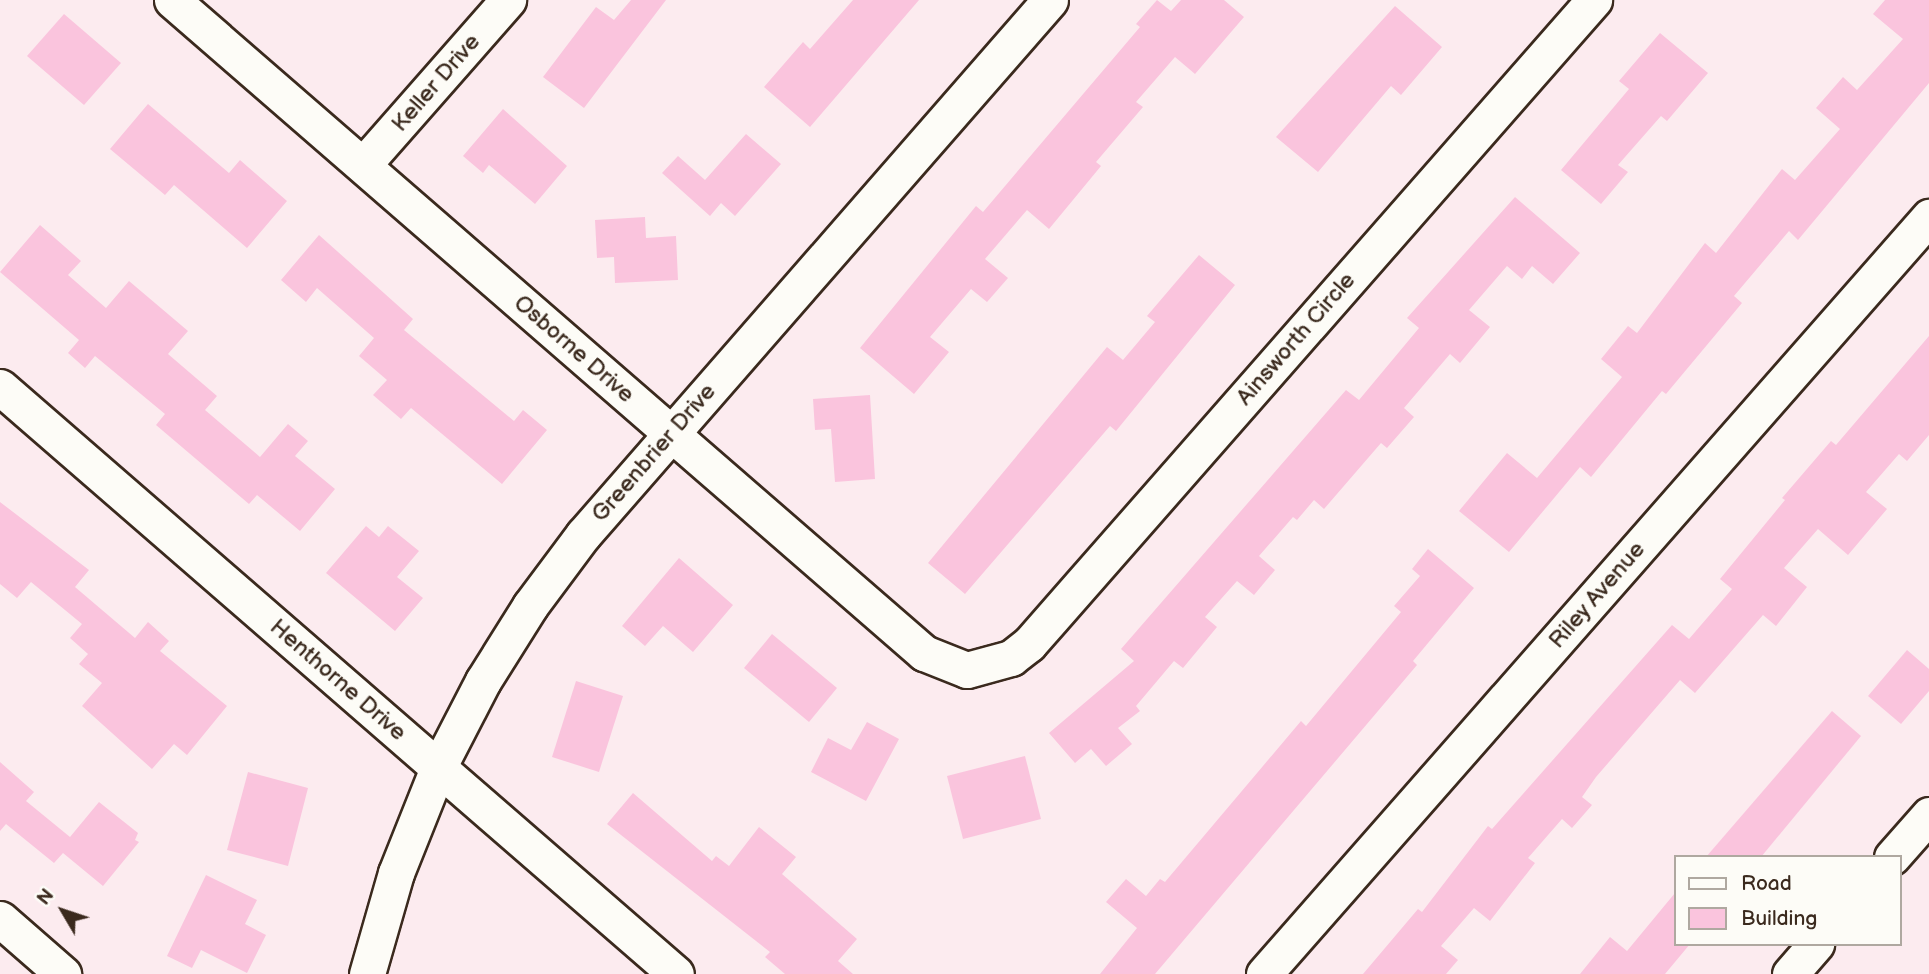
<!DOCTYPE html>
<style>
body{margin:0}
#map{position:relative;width:1929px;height:974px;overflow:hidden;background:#fcebef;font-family:"Balsamiq Sans",sans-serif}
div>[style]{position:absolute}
.building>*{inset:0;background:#fac4dd}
.roads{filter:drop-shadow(2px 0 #3b2a1e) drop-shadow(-2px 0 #3b2a1e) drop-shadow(0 2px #3b2a1e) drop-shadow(0 -2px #3b2a1e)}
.minor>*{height:35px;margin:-17.5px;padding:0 17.5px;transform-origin:17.5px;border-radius:17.5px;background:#fdfcf7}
span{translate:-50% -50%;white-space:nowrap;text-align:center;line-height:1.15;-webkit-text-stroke:7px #fdfcf7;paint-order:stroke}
.street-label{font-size:23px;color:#3b2a1e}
.legend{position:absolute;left:1674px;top:855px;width:228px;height:91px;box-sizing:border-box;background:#fdfcf7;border:2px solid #afa8a0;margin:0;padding:9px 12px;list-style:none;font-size:21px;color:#3b2a1e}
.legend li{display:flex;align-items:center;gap:14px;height:35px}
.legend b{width:35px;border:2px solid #afa8a0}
.north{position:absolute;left:28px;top:876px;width:70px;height:70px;-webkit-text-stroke:5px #fdfcf7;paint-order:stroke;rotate:309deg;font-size:19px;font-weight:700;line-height:28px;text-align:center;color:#3b2a1e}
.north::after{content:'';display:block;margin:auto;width:24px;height:32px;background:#3b2a1e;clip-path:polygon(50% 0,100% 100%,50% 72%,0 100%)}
</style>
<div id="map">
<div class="building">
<i style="clip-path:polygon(631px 0,666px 0,584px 108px,543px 77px,596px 7px,614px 20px)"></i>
<i style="clip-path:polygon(853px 0,919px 0,810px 127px,764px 87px,803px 42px,810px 49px)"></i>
<i style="clip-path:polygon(1157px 0,1171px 11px,1181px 0,1224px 0,1244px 17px,1195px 74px,1175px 57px,1136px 102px,1143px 107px,1096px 162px,1101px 166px,1049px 229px,1027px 210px,985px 259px,1008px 278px,987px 302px,971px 289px,930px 337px,949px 352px,914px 394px,860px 348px,976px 206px,983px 212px,1140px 27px,1136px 24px)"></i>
<i style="clip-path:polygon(1885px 0,1929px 0,1929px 83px,1798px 240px,1789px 231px,1734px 296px,1742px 303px,1666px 394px,1662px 391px,1591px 477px,1580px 467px,1509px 552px,1459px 511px,1507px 453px,1537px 478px,1622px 377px,1601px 359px,1628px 326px,1637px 333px,1705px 243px,1716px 253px,1782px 169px,1795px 180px,1840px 129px,1816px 108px,1843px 77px,1857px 90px,1903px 39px,1873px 14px)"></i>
<i style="clip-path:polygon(1395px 6px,1442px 47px,1401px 95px,1391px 86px,1318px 172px,1276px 137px)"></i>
<i style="clip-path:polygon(64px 14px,121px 63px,84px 105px,27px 56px)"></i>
<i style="clip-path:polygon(1660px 33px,1708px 73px,1667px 121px,1661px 116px,1618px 165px,1628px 172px,1601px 204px,1561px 170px,1629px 89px,1619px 81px)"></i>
<i style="clip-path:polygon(148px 104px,229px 173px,240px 160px,287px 201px,247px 248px,174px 185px,165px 195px,110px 149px)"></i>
<i style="clip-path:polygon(503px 109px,567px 166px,535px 204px,489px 165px,483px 173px,463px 156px)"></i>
<i style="clip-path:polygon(746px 134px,781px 164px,735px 216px,721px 203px,710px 216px,662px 173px,678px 156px,705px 180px)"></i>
<i style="clip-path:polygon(1515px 197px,1580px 253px,1553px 284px,1532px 266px,1522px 279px,1507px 266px,1469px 310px,1490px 327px,1460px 363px,1450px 354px,1404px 408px,1414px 417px,1387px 448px,1381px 443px,1324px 509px,1314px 500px,1297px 520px,1293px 517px,1259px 556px,1275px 570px,1254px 595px,1237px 581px,1205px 617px,1217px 627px,1183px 668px,1174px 661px,1136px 706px,1140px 711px,1118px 728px,1132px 744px,1106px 766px,1091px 749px,1075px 763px,1049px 733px,1134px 661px,1121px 649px,1346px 390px,1359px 400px,1419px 328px,1407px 318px)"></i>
<i style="clip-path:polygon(645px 217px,646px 238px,676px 236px,678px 280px,615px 283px,614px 257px,597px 258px,595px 220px)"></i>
<i style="clip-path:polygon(40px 225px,81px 261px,68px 275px,106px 308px,129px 281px,188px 331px,168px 354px,217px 396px,205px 410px,260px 457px,288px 424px,308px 441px,295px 456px,335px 489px,300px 531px,257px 495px,249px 504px,156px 425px,165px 414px,95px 356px,85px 368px,68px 353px,79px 340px,0 272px)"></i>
<i style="clip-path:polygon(319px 235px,413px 319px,404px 330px,514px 421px,523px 410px,547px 430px,502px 484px,411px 408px,401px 419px,373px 395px,387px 380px,359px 356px,374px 338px,317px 288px,306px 302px,281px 280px)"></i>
<i style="clip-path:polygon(1199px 255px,1235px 285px,1116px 431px,1110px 426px,965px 594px,928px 563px,1107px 347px,1123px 360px,1155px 322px,1147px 316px)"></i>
<i style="clip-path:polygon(1929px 336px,1929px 435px,1907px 461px,1899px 454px,1866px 492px,1887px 509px,1848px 555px,1818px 529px,1784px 568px,1807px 587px,1776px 626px,1763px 615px,1695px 693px,1680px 680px,1596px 777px,1582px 797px,1592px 805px,1572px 828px,1562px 819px,1528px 858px,1535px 863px,1490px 921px,1474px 908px,1441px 946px,1458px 960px,1446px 974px,1363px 974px,1418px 909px,1422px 912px,1488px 826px,1492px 829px,1672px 625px,1689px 639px,1732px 589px,1720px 579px,1785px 500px,1782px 498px,1831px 441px,1836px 445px)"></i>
<i style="clip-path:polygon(870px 395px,875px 479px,835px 482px,831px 429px,815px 430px,813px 399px)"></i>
<i style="clip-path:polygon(0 502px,89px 570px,75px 587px,135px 638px,148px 622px,169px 641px,160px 651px,227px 706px,187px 755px,174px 744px,152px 769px,82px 706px,102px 683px,79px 664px,88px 654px,70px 638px,82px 624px,31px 582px,17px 598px,0 584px)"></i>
<i style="clip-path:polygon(366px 526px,379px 537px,388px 526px,419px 551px,397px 577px,423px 598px,395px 631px,326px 573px)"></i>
<i style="clip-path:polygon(1428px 549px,1474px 588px,1413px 661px,1417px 665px,1155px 974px,1100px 974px,1137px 928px,1106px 902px,1126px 879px,1146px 896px,1160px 879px,1165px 882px,1301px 721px,1306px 726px,1401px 612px,1394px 606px,1420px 576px,1412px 569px)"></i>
<i style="clip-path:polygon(679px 558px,733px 605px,693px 652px,663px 626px,645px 646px,622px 626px)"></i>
<i style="clip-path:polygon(772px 634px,837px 688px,809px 722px,744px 668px)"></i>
<i style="clip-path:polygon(1907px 650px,1929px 669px,1929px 691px,1901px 724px,1868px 696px)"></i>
<i style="clip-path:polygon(576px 681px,623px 696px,599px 772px,552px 757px)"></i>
<i style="clip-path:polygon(1832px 711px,1861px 736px,1761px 857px,1706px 857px)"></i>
<i style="clip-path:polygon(867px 722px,899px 739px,866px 801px,811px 772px,828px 738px,851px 750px)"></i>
<i style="clip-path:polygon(1025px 756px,1041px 819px,963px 839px,947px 776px)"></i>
<i style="clip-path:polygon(0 762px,34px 792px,26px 801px,70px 837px,99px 802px,138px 833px,135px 840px,139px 842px,103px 886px,63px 853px,54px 863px,6px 824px,0 831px)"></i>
<i style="clip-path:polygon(248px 772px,308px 788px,288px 866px,227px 850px)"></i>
<i style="clip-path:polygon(633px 793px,712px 861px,716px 856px,729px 866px,759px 827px,796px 857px,782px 874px,857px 939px,838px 961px,853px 974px,785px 974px,765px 957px,770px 952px,607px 824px)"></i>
<i style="clip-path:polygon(206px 875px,257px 900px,245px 924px,266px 935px,247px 973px,201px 950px,192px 968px,167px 956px)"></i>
<i style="clip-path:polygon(1675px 893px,1675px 944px,1690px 944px,1665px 974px,1580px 974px,1610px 937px,1627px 951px)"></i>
</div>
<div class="roads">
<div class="minor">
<i style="left:172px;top:0;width:996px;rotate:40.97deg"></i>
<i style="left:924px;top:653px;width:46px;rotate:21.6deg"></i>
<i style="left:967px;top:670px;width:46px;rotate:-15.3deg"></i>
<i style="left:1011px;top:658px;width:23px;rotate:-38deg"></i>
<i style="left:1029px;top:644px;width:857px;rotate:-48.74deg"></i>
<i style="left:363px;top:165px;width:220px;rotate:-48.7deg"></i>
<i style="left:0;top:387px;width:895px;rotate:40.97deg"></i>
<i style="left:1892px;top:857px;width:56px;rotate:-48.6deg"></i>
<i style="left:0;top:919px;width:84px;rotate:41.1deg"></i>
<i style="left:367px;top:974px;width:105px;rotate:-74deg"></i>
<i style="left:396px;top:873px;width:113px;rotate:-68.2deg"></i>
<i style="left:438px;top:768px;width:98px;rotate:-62.7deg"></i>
<i style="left:483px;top:681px;width:89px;rotate:-57.9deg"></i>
<i style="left:530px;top:606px;width:89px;rotate:-53.3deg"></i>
<i style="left:583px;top:535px;width:710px;rotate:-48.88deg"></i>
<i style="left:1264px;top:974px;width:1008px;rotate:-48.7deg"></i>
<i style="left:1790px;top:974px;width:40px;rotate:-49deg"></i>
</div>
</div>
<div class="street-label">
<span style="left:436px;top:83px;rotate:-49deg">Keller Drive</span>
<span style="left:1296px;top:339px;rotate:-49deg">Ainsworth Circle</span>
<span style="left:574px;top:349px;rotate:41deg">Osborne Drive</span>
<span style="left:654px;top:453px;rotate:-49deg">Greenbrier Drive</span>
<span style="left:1597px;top:595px;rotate:-49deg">Riley Avenue</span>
<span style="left:338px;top:680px;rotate:41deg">Henthorne Drive</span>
</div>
<ul class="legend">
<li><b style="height:9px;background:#fdfcf7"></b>Road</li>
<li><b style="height:19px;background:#fac4dd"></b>Building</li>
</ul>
<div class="north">N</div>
</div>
